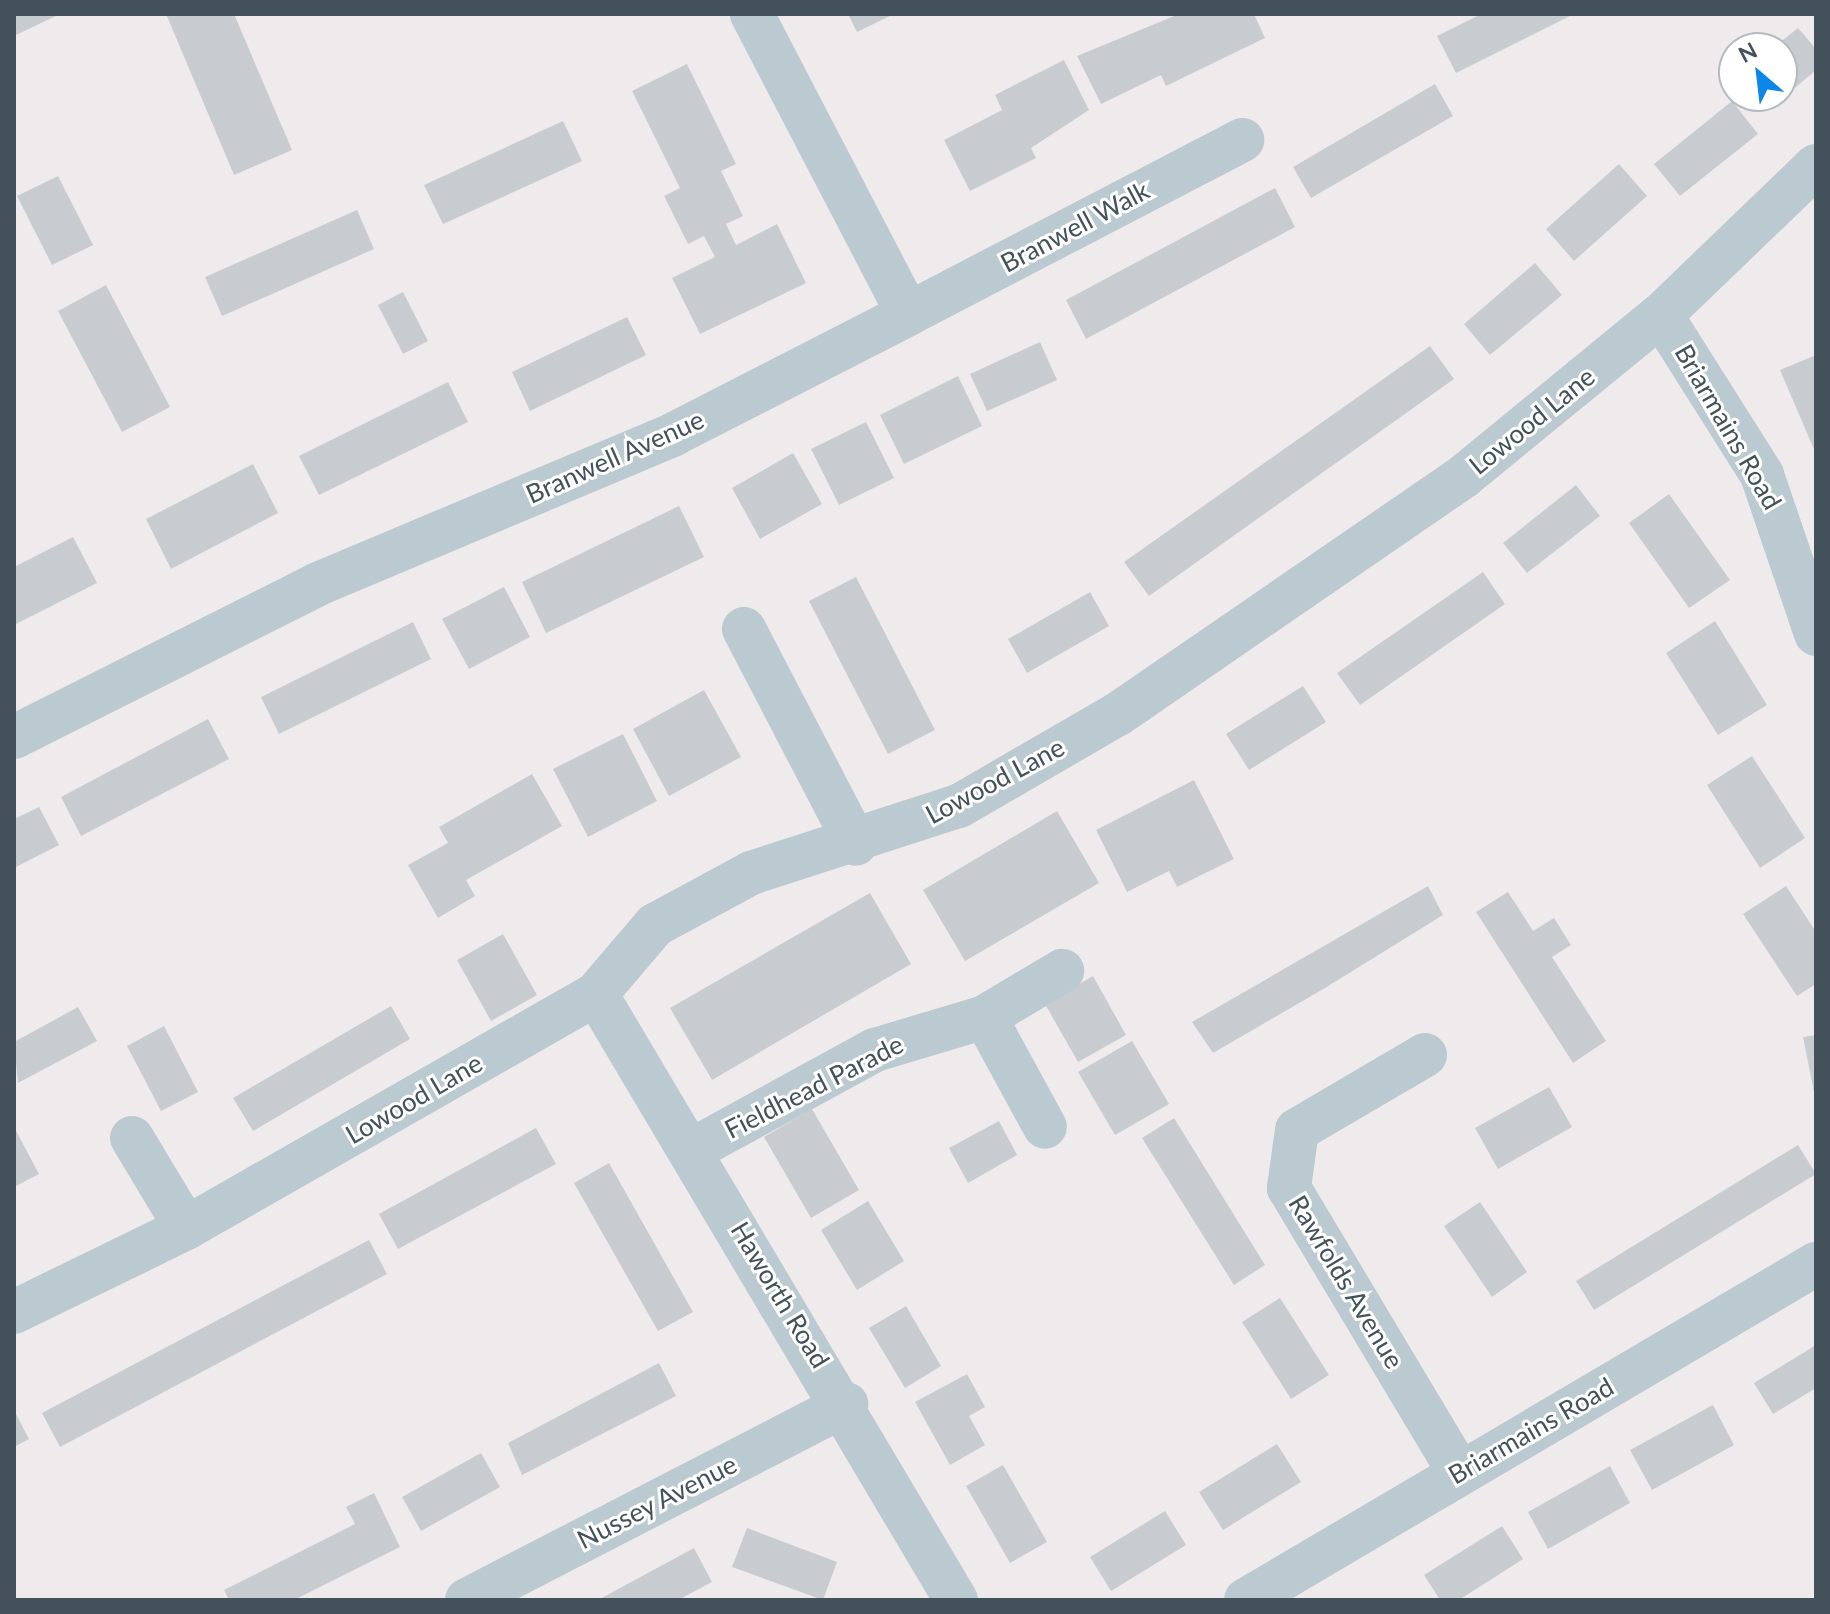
<!DOCTYPE html>
<style>
body{margin:0}
#map{position:relative;width:1830px;height:1614px;overflow:hidden;background:#efebec;font-family:Lato,sans-serif}
div>[style]{position:absolute}
.building>*{inset:0;background:#c8ccd1}
.minor>*{height:44px;margin:-22px;padding:0 22px;transform-origin:22px;border-radius:22px;background:#bbc9d0}
span{translate:-50% -50%;white-space:nowrap;text-align:center;line-height:1.15;-webkit-text-stroke:6px #fff;paint-order:stroke}
.street-label{font-size:26px;color:#43525a}
.frame{position:absolute;inset:0;border:16px solid #43525a;pointer-events:none}
.north{position:absolute;left:1718px;top:32px;width:80px;height:80px;box-sizing:border-box;background:#fff;border:2px solid #b4babd;border-radius:50%;rotate:332deg;font-size:22px;font-weight:700;line-height:32px;text-align:center;color:#43525a}
.north::after{content:'';display:block;margin:auto;width:28px;height:36px;background:#0b86e9;clip-path:polygon(50% 0,100% 100%,50% 72%,0 100%)}
</style>
<div id="map">
<div class="building">
<i style="clip-path:polygon(14px 14px,60px 14px,16px 35px)"></i>
<i style="clip-path:polygon(166px 14px,234px 14px,292px 150px,234px 175px)"></i>
<i style="clip-path:polygon(848px 14px,894px 14px,857px 32px)"></i>
<i style="clip-path:polygon(1179px 14px,1254px 14px,1265px 38px,1166px 86px,1161px 75px,1101px 104px,1077px 56px)"></i>
<i style="clip-path:polygon(1481px 14px,1574px 14px,1456px 73px,1437px 36px)"></i>
<i style="clip-path:polygon(1798px 28px,1816px 49px,1816px 70px,1777px 103px,1771px 96px,1782px 96px,1782px 48px,1773px 48px)"></i>
<i style="clip-path:polygon(1064px 60px,1089px 110px,1031px 148px,1036px 158px,970px 191px,944px 140px,1002px 110px,995px 95px)"></i>
<i style="clip-path:polygon(687px 64px,736px 164px,721px 171px,743px 216px,726px 224px,736px 245px,777px 224px,806px 283px,700px 334px,672px 278px,715px 257px,704px 236px,688px 244px,664px 196px,680px 188px,632px 91px)"></i>
<i style="clip-path:polygon(1435px 84px,1453px 116px,1311px 198px,1293px 167px)"></i>
<i style="clip-path:polygon(1732px 101px,1758px 134px,1680px 196px,1654px 164px)"></i>
<i style="clip-path:polygon(563px 121px,582px 161px,443px 224px,424px 185px)"></i>
<i style="clip-path:polygon(1619px 164px,1647px 196px,1574px 261px,1546px 229px)"></i>
<i style="clip-path:polygon(58px 176px,93px 245px,52px 265px,17px 196px)"></i>
<i style="clip-path:polygon(1275px 188px,1295px 227px,1086px 339px,1066px 300px)"></i>
<i style="clip-path:polygon(357px 210px,374px 249px,222px 316px,205px 277px)"></i>
<i style="clip-path:polygon(1535px 263px,1562px 295px,1490px 355px,1464px 324px)"></i>
<i style="clip-path:polygon(106px 285px,170px 407px,122px 432px,58px 311px)"></i>
<i style="clip-path:polygon(403px 292px,428px 341px,403px 354px,378px 305px)"></i>
<i style="clip-path:polygon(627px 317px,646px 355px,530px 411px,512px 372px)"></i>
<i style="clip-path:polygon(1040px 342px,1057px 380px,987px 411px,970px 374px)"></i>
<i style="clip-path:polygon(1430px 346px,1454px 379px,1149px 596px,1124px 562px)"></i>
<i style="clip-path:polygon(1816px 355px,1816px 454px,1780px 370px)"></i>
<i style="clip-path:polygon(958px 376px,982px 426px,904px 464px,880px 415px)"></i>
<i style="clip-path:polygon(448px 382px,468px 422px,319px 495px,299px 456px)"></i>
<i style="clip-path:polygon(866px 422px,894px 478px,839px 505px,811px 449px)"></i>
<i style="clip-path:polygon(793px 453px,822px 504px,760px 539px,732px 488px)"></i>
<i style="clip-path:polygon(253px 464px,278px 513px,171px 569px,146px 519px)"></i>
<i style="clip-path:polygon(1576px 485px,1600px 516px,1527px 573px,1503px 543px)"></i>
<i style="clip-path:polygon(1669px 494px,1730px 580px,1689px 608px,1629px 523px)"></i>
<i style="clip-path:polygon(679px 506px,704px 557px,546px 633px,522px 582px)"></i>
<i style="clip-path:polygon(73px 537px,97px 583px,14px 625px,14px 567px)"></i>
<i style="clip-path:polygon(1483px 572px,1505px 604px,1360px 705px,1337px 673px)"></i>
<i style="clip-path:polygon(856px 577px,935px 730px,888px 754px,809px 601px)"></i>
<i style="clip-path:polygon(504px 587px,530px 637px,469px 669px,442px 619px)"></i>
<i style="clip-path:polygon(1090px 592px,1109px 626px,1027px 673px,1008px 639px)"></i>
<i style="clip-path:polygon(1715px 621px,1767px 705px,1718px 735px,1666px 653px)"></i>
<i style="clip-path:polygon(413px 622px,431px 659px,279px 734px,261px 697px)"></i>
<i style="clip-path:polygon(1303px 686px,1326px 722px,1249px 770px,1226px 734px)"></i>
<i style="clip-path:polygon(704px 690px,741px 757px,669px 796px,633px 729px)"></i>
<i style="clip-path:polygon(208px 719px,229px 759px,81px 836px,61px 797px)"></i>
<i style="clip-path:polygon(623px 734px,657px 801px,588px 837px,553px 769px)"></i>
<i style="clip-path:polygon(1752px 756px,1805px 838px,1760px 868px,1707px 785px)"></i>
<i style="clip-path:polygon(532px 774px,562px 826px,466px 880px,475px 896px,438px 918px,408px 865px,448px 843px,439px 827px)"></i>
<i style="clip-path:polygon(1194px 780px,1234px 859px,1177px 887px,1169px 871px,1127px 892px,1096px 830px)"></i>
<i style="clip-path:polygon(39px 807px,59px 845px,14px 868px,14px 819px)"></i>
<i style="clip-path:polygon(1057px 811px,1099px 883px,965px 961px,923px 890px)"></i>
<i style="clip-path:polygon(1428px 886px,1443px 915px,1325px 988px,1213px 1053px,1192px 1022px)"></i>
<i style="clip-path:polygon(1786px 886px,1816px 932px,1816px 984px,1797px 996px,1743px 914px)"></i>
<i style="clip-path:polygon(1508px 892px,1533px 931px,1554px 918px,1571px 945px,1552px 957px,1606px 1041px,1573px 1063px,1476px 912px)"></i>
<i style="clip-path:polygon(870px 893px,911px 964px,712px 1080px,670px 1008px)"></i>
<i style="clip-path:polygon(503px 934px,537px 995px,491px 1021px,457px 960px)"></i>
<i style="clip-path:polygon(1093px 976px,1126px 1035px,1078px 1062px,1045px 1004px)"></i>
<i style="clip-path:polygon(391px 1006px,410px 1039px,253px 1131px,233px 1098px)"></i>
<i style="clip-path:polygon(78px 1007px,97px 1041px,18px 1083px,14px 1042px)"></i>
<i style="clip-path:polygon(164px 1026px,198px 1092px,161px 1111px,127px 1046px)"></i>
<i style="clip-path:polygon(1816px 1035px,1816px 1096px,1815px 1097px,1803px 1037px)"></i>
<i style="clip-path:polygon(1132px 1041px,1169px 1104px,1115px 1135px,1078px 1072px)"></i>
<i style="clip-path:polygon(1549px 1087px,1572px 1127px,1498px 1169px,1475px 1128px)"></i>
<i style="clip-path:polygon(812px 1109px,859px 1190px,811px 1218px,764px 1137px)"></i>
<i style="clip-path:polygon(1174px 1118px,1265px 1265px,1234px 1285px,1142px 1138px)"></i>
<i style="clip-path:polygon(999px 1121px,1017px 1155px,968px 1183px,949px 1148px)"></i>
<i style="clip-path:polygon(14px 1127px,39px 1174px,14px 1187px)"></i>
<i style="clip-path:polygon(536px 1128px,556px 1164px,398px 1249px,379px 1214px)"></i>
<i style="clip-path:polygon(1798px 1145px,1816px 1174px,1594px 1310px,1576px 1281px)"></i>
<i style="clip-path:polygon(609px 1163px,693px 1312px,658px 1331px,574px 1183px)"></i>
<i style="clip-path:polygon(868px 1201px,904px 1261px,857px 1290px,821px 1230px)"></i>
<i style="clip-path:polygon(1480px 1202px,1527px 1272px,1492px 1297px,1444px 1226px)"></i>
<i style="clip-path:polygon(369px 1240px,387px 1274px,60px 1447px,42px 1413px)"></i>
<i style="clip-path:polygon(1280px 1298px,1329px 1375px,1291px 1399px,1242px 1322px)"></i>
<i style="clip-path:polygon(906px 1306px,941px 1366px,905px 1388px,869px 1328px)"></i>
<i style="clip-path:polygon(1816px 1345px,1816px 1388px,1773px 1414px,1754px 1383px)"></i>
<i style="clip-path:polygon(659px 1363px,676px 1396px,522px 1475px,508px 1443px)"></i>
<i style="clip-path:polygon(967px 1374px,985px 1407px,969px 1416px,985px 1445px,950px 1465px,915px 1402px)"></i>
<i style="clip-path:polygon(1713px 1405px,1734px 1445px,1652px 1490px,1630px 1450px)"></i>
<i style="clip-path:polygon(14px 1410px,29px 1439px,14px 1447px)"></i>
<i style="clip-path:polygon(1277px 1444px,1301px 1482px,1223px 1530px,1199px 1492px)"></i>
<i style="clip-path:polygon(481px 1453px,500px 1487px,421px 1531px,402px 1497px)"></i>
<i style="clip-path:polygon(1003px 1465px,1047px 1542px,1010px 1563px,966px 1486px)"></i>
<i style="clip-path:polygon(1610px 1466px,1630px 1503px,1548px 1549px,1528px 1512px)"></i>
<i style="clip-path:polygon(374px 1493px,400px 1547px,294px 1600px,229px 1600px,224px 1590px,355px 1524px,346px 1507px)"></i>
<i style="clip-path:polygon(1165px 1511px,1186px 1545px,1111px 1591px,1090px 1557px)"></i>
<i style="clip-path:polygon(1502px 1526px,1523px 1559px,1459px 1600px,1440px 1600px,1424px 1575px)"></i>
<i style="clip-path:polygon(747px 1528px,837px 1562px,823px 1600px,732px 1567px)"></i>
<i style="clip-path:polygon(694px 1548px,712px 1582px,678px 1600px,598px 1600px)"></i>
</div>
<div class="minor">
<i style="left:908px;top:314px;width:377px;rotate:-27.5deg"></i>
<i style="left:1661px;top:315px;width:189px;rotate:57.7deg"></i>
<i style="left:1762px;top:475px;width:168px;rotate:71.2deg"></i>
<i style="left:744px;top:629px;width:242px;rotate:62.5deg"></i>
<i style="left:14px;top:737px;width:340px;rotate:-26.7deg"></i>
<i style="left:318px;top:584px;width:386px;rotate:-22.8deg"></i>
<i style="left:674px;top:434px;width:263px;rotate:-27.1deg"></i>
<i style="left:908px;top:314px;width:338px;rotate:-117.5deg"></i>
<i style="left:596px;top:994px;width:705px;rotate:59.29deg"></i>
<i style="left:985px;top:1017px;width:125px;rotate:61.4deg"></i>
<i style="left:1425px;top:1055px;width:148px;rotate:149.6deg"></i>
<i style="left:1297px;top:1130px;width:59px;rotate:97.9deg"></i>
<i style="left:1289px;top:1188px;width:331px;rotate:59.1deg"></i>
<i style="left:132px;top:1138px;width:105px;rotate:59deg"></i>
<i style="left:692px;top:1150px;width:209px;rotate:-28.7deg"></i>
<i style="left:875px;top:1050px;width:115px;rotate:-16.7deg"></i>
<i style="left:985px;top:1017px;width:90px;rotate:-30.9deg"></i>
<i style="left:14px;top:1312px;width:191px;rotate:-26deg"></i>
<i style="left:186px;top:1228px;width:472px;rotate:-29.7deg"></i>
<i style="left:596px;top:994px;width:91px;rotate:-49.5deg"></i>
<i style="left:655px;top:925px;width:109px;rotate:-28.4deg"></i>
<i style="left:751px;top:873px;width:219px;rotate:-17.9deg"></i>
<i style="left:959px;top:806px;width:184px;rotate:-30.1deg"></i>
<i style="left:1118px;top:714px;width:420px;rotate:-34.5deg"></i>
<i style="left:1464px;top:476px;width:254px;rotate:-39.3deg"></i>
<i style="left:1661px;top:315px;width:215px;rotate:-43.9deg"></i>
<i style="left:467px;top:1600px;width:427px;rotate:-27.3deg"></i>
<i style="left:1246px;top:1600px;width:662px;rotate:-30.52deg"></i>
</div>
<div class="street-label">
<span style="left:1075px;top:227px;rotate:-28deg">Branwell Walk</span>
<span style="left:1532px;top:421px;rotate:-39deg">Lowood Lane</span>
<span style="left:1728px;top:427px;rotate:60deg">Briarmains Road</span>
<span style="left:615px;top:457px;rotate:-24deg">Branwell Avenue</span>
<span style="left:995px;top:781px;rotate:-28deg">Lowood Lane</span>
<span style="left:814px;top:1087px;rotate:-27deg">Fieldhead Parade</span>
<span style="left:414px;top:1099px;rotate:-30deg">Lowood Lane</span>
<span style="left:1346px;top:1282px;rotate:59deg">Rawfolds Avenue</span>
<span style="left:780px;top:1295px;rotate:59deg">Haworth Road</span>
<span style="left:1531px;top:1431px;rotate:-30deg">Briarmains Road</span>
<span style="left:657px;top:1502px;rotate:-27deg">Nussey Avenue</span>
</div>
<div class="frame"></div>
<div class="north">N</div>
</div>
